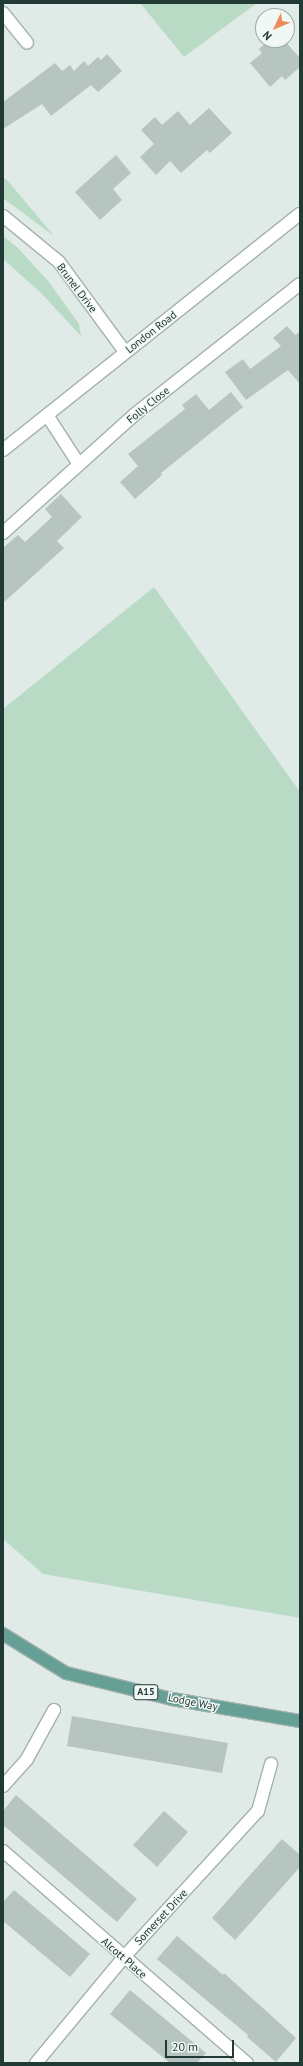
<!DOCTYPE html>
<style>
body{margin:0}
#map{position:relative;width:303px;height:2066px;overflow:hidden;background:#e0ebe7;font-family:"PT Sans",sans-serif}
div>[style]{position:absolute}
.green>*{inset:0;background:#b9dbc5}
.building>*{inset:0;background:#b6c5c0}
.roads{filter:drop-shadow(1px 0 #a3b2ae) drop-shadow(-1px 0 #a3b2ae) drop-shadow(0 1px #a3b2ae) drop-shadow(0 -1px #a3b2ae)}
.minor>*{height:12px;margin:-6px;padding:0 6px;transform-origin:6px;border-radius:6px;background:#fff}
.secondary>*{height:12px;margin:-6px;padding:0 6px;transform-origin:6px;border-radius:6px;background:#fff}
.primary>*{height:12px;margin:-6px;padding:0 6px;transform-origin:6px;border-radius:6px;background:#669f95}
span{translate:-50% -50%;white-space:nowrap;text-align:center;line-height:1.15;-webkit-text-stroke:3px #f0f7f4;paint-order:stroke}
.shield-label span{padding:1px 3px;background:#f0f7f4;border:1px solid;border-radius:3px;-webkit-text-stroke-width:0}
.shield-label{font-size:10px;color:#213a36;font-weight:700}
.street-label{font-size:11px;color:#213a36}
.frame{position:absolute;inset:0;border:4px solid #213a36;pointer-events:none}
.north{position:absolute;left:255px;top:8px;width:40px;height:40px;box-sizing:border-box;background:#f0f7f4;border:1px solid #9daba8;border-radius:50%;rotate:226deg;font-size:11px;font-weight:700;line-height:16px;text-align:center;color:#213a36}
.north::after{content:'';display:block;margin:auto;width:14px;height:18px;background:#ee8b5b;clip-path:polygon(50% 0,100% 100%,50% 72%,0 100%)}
.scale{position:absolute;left:165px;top:2040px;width:69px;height:18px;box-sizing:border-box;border:2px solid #213a36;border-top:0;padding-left:5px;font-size:12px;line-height:14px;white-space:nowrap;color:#213a36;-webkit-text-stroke:3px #f0f7f4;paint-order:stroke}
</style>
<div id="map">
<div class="green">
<i style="clip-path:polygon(140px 3px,257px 3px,184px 57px)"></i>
<i style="clip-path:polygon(3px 177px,8px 181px,54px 236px,3px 198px)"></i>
<i style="clip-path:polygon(3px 236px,18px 248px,49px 282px,79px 324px,81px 336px,40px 292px,3px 259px)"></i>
<i style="clip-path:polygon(154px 587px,300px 792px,300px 1618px,43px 1574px,3px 1539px,3px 709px)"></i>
</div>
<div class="building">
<i style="clip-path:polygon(269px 40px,284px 40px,300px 58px,300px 67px,285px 80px,282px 76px,270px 87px,250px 63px,262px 53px,259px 49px)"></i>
<i style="clip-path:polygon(107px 54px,122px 71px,98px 92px,91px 85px,51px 116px,42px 104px,3px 129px,3px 102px,55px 63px,62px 71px,70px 65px,74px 71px,84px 61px,88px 66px,98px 57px,101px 60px)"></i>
<i style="clip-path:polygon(209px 108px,232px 133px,210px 153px,207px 150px,181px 173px,170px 161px,156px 175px,140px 157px,154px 144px,141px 130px,155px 117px,162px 125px,178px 111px,190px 125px)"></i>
<i style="clip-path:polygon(116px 155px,131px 173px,113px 189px,122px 200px,100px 220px,75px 192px)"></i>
<i style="clip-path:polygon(287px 326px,295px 335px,300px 332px,300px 384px,288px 370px,246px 400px,225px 372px,243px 359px,250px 369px,281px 346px,273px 338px)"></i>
<i style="clip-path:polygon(231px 392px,243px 407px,161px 473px,162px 475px,135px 499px,120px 482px,138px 466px,128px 454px,185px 409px,182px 405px,196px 394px,209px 410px)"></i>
<i style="clip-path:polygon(61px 494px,82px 517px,57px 541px,64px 548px,3px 603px,3px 548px,18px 535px,25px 542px,52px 517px,45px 509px)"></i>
<i style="clip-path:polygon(72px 1716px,228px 1743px,222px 1773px,67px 1746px)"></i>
<i style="clip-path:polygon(16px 1795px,137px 1899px,117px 1922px,3px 1825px,3px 1811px)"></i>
<i style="clip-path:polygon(164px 1811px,188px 1832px,157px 1867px,133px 1845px)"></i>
<i style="clip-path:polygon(282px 1839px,300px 1855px,300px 1867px,235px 1940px,212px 1918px)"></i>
<i style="clip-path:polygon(14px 1890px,90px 1954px,70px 1977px,3px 1921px,3px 1902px)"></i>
<i style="clip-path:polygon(177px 1936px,223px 1975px,224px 1973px,296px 2038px,276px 2062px,247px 2037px,248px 2035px,157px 1959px)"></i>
<i style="clip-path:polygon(130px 1990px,206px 2053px,197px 2063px,170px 2063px,110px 2014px)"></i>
</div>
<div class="roads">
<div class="minor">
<i style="left:3px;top:13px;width:38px;rotate:51deg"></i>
<i style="left:3px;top:216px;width:72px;rotate:39.4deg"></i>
<i style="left:59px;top:262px;width:112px;rotate:53.7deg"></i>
<i style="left:47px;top:415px;width:57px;rotate:57.1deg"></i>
<i style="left:3px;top:533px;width:176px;rotate:-42deg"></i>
<i style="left:134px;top:415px;width:211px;rotate:-38.3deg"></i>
<i style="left:3px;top:1786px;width:36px;rotate:-48deg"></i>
<i style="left:27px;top:1759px;width:56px;rotate:-61.1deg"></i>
<i style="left:3px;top:1851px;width:323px;rotate:41deg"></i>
<i style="left:36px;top:2063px;width:138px;rotate:-50.3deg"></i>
<i style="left:124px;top:1957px;width:198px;rotate:-47.5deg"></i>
<i style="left:258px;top:1811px;width:49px;rotate:-74.5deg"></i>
</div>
<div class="secondary">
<i style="left:3px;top:450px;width:379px;rotate:-38.5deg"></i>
</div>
<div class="primary">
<i style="left:3px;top:1634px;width:74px;rotate:31.8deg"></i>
<i style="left:66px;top:1673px;width:109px;rotate:13.8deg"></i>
<i style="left:172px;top:1699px;width:130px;rotate:9.8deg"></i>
</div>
</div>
<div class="shield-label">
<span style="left:146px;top:1692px">A15</span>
</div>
<div class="street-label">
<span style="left:77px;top:288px;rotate:53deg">Brunel Drive</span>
<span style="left:151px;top:332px;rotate:-38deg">London Road</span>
<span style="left:148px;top:405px;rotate:-39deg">Folly Close</span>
<span style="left:193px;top:1702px;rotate:11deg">Lodge Way</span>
<span style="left:161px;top:1917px;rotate:-47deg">Somerset Drive</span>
<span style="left:124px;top:1958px;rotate:41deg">Alcott Place</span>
</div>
<div class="frame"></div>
<div class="north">N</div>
<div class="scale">20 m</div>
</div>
